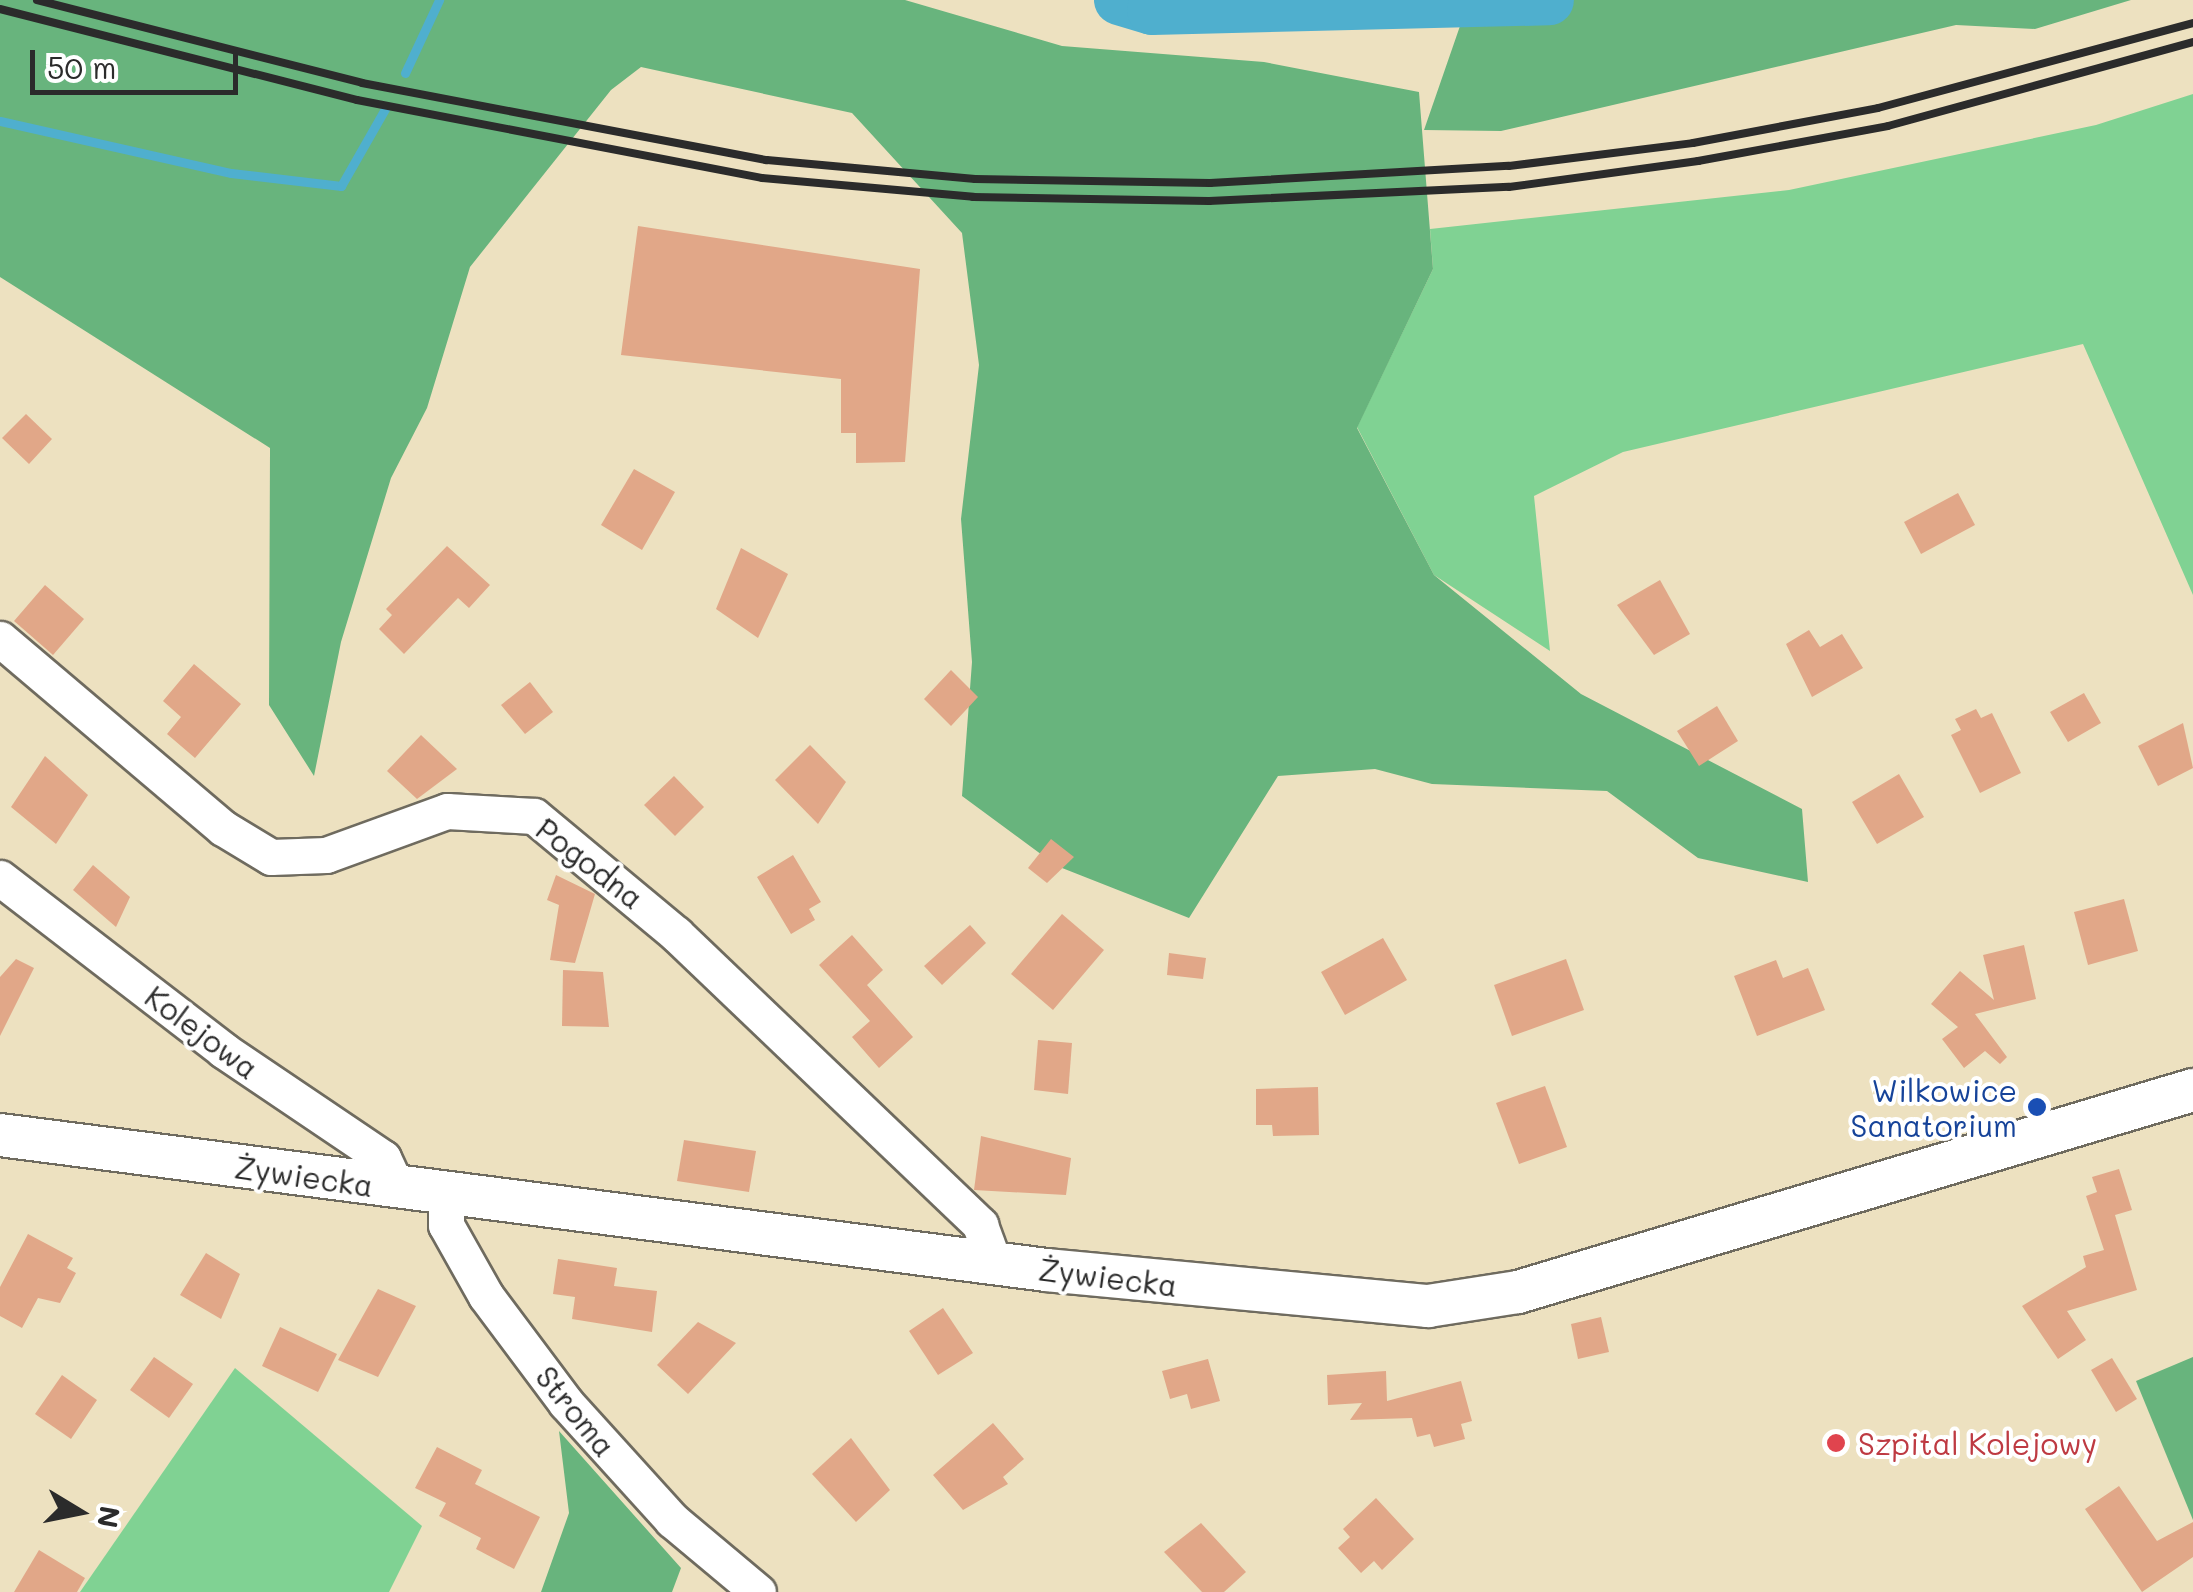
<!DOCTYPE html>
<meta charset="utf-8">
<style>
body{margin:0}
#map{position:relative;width:2193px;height:1592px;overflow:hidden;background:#ede1c0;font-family:Mali,sans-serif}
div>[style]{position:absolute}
.green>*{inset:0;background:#80d293}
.forest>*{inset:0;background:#68b47d}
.stream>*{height:9px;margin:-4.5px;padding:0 4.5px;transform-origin:4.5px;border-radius:4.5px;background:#4fafce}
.river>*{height:50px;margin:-25px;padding:0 25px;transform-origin:25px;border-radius:25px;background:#4fafce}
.building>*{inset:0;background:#e1a788}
.roads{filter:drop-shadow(2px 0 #6f6b5f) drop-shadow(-2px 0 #6f6b5f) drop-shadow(0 2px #6f6b5f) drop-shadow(0 -2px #6f6b5f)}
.minor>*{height:35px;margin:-17.5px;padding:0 17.5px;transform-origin:17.5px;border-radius:17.5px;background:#fff}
.major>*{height:42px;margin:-21px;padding:0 21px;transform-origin:21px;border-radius:21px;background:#fff}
.rail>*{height:8px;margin:-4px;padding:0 4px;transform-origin:4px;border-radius:4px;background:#2b2b2b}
.dots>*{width:28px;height:28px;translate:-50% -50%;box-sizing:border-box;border:5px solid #fff;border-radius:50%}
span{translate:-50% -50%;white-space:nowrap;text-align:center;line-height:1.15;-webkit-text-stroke:8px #fff;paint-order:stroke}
.street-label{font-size:30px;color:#2b2b2b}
.transit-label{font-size:30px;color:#164399}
.right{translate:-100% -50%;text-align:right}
.health-label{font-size:30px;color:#be3a42}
.left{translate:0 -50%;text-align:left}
.north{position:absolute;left:30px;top:1462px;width:100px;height:100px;-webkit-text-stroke:8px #fff;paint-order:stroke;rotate:100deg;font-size:28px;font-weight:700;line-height:40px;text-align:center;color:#2b2b2b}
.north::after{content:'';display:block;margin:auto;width:35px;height:45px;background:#2b2b2b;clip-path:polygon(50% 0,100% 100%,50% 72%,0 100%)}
.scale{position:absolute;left:30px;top:50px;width:208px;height:45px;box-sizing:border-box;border:5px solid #2b2b2b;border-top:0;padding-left:12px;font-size:30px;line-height:35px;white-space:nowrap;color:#2b2b2b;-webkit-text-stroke:8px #fff;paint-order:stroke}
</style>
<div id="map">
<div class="green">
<i style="clip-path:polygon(2193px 94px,2193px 595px,2083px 344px,1623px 452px,1534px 496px,1550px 651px,1434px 575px,1357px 427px,1433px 269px,1430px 229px,1789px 190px,2096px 125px)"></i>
<i style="clip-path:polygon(235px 1368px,422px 1526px,389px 1592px,80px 1592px)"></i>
</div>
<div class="forest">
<i style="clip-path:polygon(0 0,905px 0,1062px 46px,1264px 62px,1419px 92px,1433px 269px,1357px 428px,1434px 575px,1581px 694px,1802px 809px,1808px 882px,1698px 858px,1607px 791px,1432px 784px,1375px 769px,1278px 776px,1189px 918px,1057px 866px,962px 796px,972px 662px,961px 519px,979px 365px,962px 233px,852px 113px,641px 67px,611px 90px,470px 267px,427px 408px,391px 478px,341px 642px,314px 776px,269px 705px,270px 448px,0 277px)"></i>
<i style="clip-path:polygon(1469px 0,2131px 0,2035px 29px,1956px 25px,1501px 131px,1424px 130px)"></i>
<i style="clip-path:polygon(2193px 1357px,2193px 1520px,2136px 1381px)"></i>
<i style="clip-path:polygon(559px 1431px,681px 1568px,672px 1592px,541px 1592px,569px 1513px)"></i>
</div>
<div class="stream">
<i style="left:405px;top:73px;width:81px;rotate:-65deg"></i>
<i style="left:0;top:121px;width:237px;rotate:12.7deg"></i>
<i style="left:231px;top:173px;width:111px;rotate:6.7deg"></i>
<i style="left:341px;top:186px;width:91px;rotate:-60.3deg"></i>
</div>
<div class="river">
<i style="left:1119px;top:0;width:34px;rotate:17deg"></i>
<i style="left:1152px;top:10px;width:397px;rotate:-1.4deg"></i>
</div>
<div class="building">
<i style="clip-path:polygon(638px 226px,920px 269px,905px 462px,856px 463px,856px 433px,841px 433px,841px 379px,621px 355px)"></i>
<i style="clip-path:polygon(26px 414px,52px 439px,29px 464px,2px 438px)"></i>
<i style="clip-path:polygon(634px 469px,675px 492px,642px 550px,601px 525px)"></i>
<i style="clip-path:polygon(1958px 493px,1975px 525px,1921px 554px,1904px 522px)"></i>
<i style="clip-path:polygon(447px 546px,490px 585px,469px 608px,458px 598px,404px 654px,379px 629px,392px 615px,386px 609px)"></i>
<i style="clip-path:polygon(741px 548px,788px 574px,758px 638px,716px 609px)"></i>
<i style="clip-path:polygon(1660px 580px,1690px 634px,1654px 655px,1617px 605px)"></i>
<i style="clip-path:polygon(45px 585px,84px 619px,53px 655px,14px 621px)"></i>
<i style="clip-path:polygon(1809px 630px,1820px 647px,1842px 634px,1863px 668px,1812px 697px,1786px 644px)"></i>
<i style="clip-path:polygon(194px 664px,241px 704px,195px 758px,167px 734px,181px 717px,163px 701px)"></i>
<i style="clip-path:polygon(951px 670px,978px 697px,951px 726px,924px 699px)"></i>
<i style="clip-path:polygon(530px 682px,553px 712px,525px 734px,501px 705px)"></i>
<i style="clip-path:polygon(2084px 693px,2101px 723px,2068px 742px,2050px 712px)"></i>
<i style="clip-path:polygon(1717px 706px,1738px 741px,1699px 766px,1677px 731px)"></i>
<i style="clip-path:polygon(1976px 709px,1981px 718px,1992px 713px,2021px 773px,1980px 793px,1951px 735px,1961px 730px,1955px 719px)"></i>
<i style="clip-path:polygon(2183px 723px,2193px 768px,2158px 786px,2138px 746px)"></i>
<i style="clip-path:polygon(421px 735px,457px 769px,417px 799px,387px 771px)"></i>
<i style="clip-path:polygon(810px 745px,846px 782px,818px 824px,775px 780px)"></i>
<i style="clip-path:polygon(45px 756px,88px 795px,56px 844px,11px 807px)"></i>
<i style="clip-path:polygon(1899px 774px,1924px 817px,1877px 844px,1852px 802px)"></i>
<i style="clip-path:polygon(674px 776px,704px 807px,675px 836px,644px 805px)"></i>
<i style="clip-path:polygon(1051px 839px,1074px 857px,1047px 883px,1028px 868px)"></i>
<i style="clip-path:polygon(793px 855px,821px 902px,809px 909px,815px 920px,791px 934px,757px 877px)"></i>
<i style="clip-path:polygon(93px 865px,130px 897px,116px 927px,73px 890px)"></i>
<i style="clip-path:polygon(556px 875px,595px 894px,575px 963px,550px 960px,559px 905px,547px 900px)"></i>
<i style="clip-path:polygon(2124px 899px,2138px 951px,2088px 965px,2074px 912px)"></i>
<i style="clip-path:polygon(1062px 914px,1104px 950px,1053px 1010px,1011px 974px)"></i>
<i style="clip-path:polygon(970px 925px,986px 943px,942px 985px,924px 966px)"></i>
<i style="clip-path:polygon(852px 935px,883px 970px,867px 985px,913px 1037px,879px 1068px,852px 1037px,870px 1021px,819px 965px)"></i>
<i style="clip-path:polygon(1383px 938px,1407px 980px,1345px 1015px,1321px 972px)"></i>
<i style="clip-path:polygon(2024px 945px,2036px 999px,1975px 1014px,2007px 1057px,2000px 1064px,1985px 1051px,1964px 1068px,1942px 1039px,1958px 1027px,1931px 1004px,1960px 971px,1994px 1000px,1983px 955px)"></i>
<i style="clip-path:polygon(1169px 953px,1206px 958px,1203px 979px,1167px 975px)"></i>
<i style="clip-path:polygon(16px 959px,34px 968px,0 1036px,0 977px)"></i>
<i style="clip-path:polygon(1566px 959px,1584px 1010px,1512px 1036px,1494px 985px)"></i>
<i style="clip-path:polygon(1776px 960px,1783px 978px,1808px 968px,1825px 1010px,1757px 1036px,1734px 976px)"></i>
<i style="clip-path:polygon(563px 970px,603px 972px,609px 1027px,562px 1026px)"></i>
<i style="clip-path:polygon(1038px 1040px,1072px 1043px,1068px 1094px,1034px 1090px)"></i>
<i style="clip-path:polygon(1545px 1086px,1567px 1147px,1519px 1164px,1496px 1103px)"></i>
<i style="clip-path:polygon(1318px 1087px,1319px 1135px,1273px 1136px,1272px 1125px,1256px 1125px,1256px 1089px)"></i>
<i style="clip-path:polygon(981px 1136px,1071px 1158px,1066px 1195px,974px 1190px)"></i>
<i style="clip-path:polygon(684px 1140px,756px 1151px,749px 1192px,677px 1181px)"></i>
<i style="clip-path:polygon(2119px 1169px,2132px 1210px,2115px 1215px,2137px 1290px,2067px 1311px,2086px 1340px,2058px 1359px,2022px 1306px,2086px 1267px,2083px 1256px,2104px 1250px,2086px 1196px,2097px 1192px,2092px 1177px)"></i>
<i style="clip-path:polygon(28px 1234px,73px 1258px,67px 1268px,76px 1273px,60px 1303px,38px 1298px,22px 1328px,0 1316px,0 1287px)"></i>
<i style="clip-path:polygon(206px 1253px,240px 1274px,221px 1319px,180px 1295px)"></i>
<i style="clip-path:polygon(558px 1259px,617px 1268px,614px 1286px,657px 1291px,652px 1332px,572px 1319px,575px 1297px,553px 1294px)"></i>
<i style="clip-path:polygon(378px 1289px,416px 1306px,378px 1377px,338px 1360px)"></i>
<i style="clip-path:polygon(943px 1308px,973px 1353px,938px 1375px,909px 1331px)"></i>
<i style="clip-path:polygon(1601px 1317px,1609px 1352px,1578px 1359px,1571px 1324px)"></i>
<i style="clip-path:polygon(698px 1322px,736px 1343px,688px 1394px,657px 1365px)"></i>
<i style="clip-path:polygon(280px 1327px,337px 1354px,318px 1392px,262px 1366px)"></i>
<i style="clip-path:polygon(154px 1357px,193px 1384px,169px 1418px,130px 1390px)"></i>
<i style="clip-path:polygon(2112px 1358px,2137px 1399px,2116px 1412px,2091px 1370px)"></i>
<i style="clip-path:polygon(1208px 1359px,1220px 1401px,1191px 1409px,1187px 1394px,1170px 1399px,1162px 1371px)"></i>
<i style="clip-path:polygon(1386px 1371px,1387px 1401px,1461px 1381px,1472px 1421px,1461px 1424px,1465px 1439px,1434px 1447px,1430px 1434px,1417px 1437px,1412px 1418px,1350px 1420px,1362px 1403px,1328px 1405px,1327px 1375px)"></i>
<i style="clip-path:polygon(62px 1375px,97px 1400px,71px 1439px,35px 1414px)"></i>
<i style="clip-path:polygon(993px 1423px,1024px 1459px,1003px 1477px,1008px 1484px,963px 1510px,933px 1475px)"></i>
<i style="clip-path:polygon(851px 1438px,890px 1490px,856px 1522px,812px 1474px)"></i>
<i style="clip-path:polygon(437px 1447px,482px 1470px,475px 1484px,540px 1517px,514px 1569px,476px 1549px,481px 1538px,439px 1516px,446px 1503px,415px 1488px)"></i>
<i style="clip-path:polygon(2119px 1486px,2157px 1541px,2193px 1522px,2193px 1557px,2142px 1592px,2085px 1509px)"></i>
<i style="clip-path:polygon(1376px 1498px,1414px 1539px,1382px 1570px,1374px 1561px,1361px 1573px,1338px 1548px,1350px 1537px,1343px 1529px)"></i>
<i style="clip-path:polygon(1201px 1523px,1246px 1572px,1224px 1592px,1202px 1592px,1164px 1552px)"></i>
<i style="clip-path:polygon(39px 1550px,85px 1578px,77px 1592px,14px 1592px)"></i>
</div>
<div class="roads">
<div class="minor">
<i style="left:0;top:639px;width:292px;rotate:40.3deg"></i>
<i style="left:223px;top:828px;width:56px;rotate:31.1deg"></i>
<i style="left:271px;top:857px;width:55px;rotate:-2.1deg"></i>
<i style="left:326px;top:855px;width:129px;rotate:-20deg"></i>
<i style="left:447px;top:811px;width:87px;rotate:3.3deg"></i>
<i style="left:534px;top:816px;width:185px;rotate:39.7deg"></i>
<i style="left:676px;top:934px;width:421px;rotate:43.7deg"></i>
<i style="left:980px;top:1225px;width:40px;rotate:69.8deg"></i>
<i style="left:0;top:878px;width:282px;rotate:37.6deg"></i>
<i style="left:223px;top:1050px;width:193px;rotate:34deg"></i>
<i style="left:383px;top:1158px;width:33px;rotate:65deg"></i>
<i style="left:446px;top:1195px;width:30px;rotate:90deg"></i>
<i style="left:446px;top:1225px;width:81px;rotate:60.6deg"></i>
<i style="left:486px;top:1296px;width:134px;rotate:53.2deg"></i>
<i style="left:566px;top:1403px;width:158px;rotate:47.8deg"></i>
<i style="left:672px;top:1520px;width:112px;rotate:39.9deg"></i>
</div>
<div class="major">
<i style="left:0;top:1135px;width:1055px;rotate:7.35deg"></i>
<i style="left:1046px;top:1270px;width:384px;rotate:5.4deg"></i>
<i style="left:1428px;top:1306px;width:91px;rotate:-8.8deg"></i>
<i style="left:1518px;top:1292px;width:705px;rotate:-16.66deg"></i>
</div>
</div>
<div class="rail">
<i style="left:37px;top:0;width:335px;rotate:14.3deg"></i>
<i style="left:362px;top:83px;width:412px;rotate:10.8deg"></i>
<i style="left:767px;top:160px;width:209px;rotate:5.2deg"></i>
<i style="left:975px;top:179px;width:235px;rotate:1deg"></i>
<i style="left:1210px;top:183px;width:299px;rotate:-3.3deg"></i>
<i style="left:1509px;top:166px;width:185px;rotate:-7.1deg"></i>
<i style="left:1693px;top:143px;width:188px;rotate:-10.7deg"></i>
<i style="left:1878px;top:108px;width:326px;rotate:-15.1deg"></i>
<i style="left:0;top:9px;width:368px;rotate:14.3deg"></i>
<i style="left:357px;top:100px;width:412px;rotate:10.9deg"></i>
<i style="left:762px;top:178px;width:212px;rotate:5.1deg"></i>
<i style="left:973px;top:197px;width:236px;rotate:1deg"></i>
<i style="left:1209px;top:201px;width:300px;rotate:-2.7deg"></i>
<i style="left:1509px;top:187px;width:191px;rotate:-7.8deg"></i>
<i style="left:1698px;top:161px;width:193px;rotate:-10.4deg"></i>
<i style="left:1888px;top:126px;width:316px;rotate:-15.4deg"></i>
</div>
<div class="dots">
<i style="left:2037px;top:1107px;background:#1a4fb4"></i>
<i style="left:1836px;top:1443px;background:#e0444e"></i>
</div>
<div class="street-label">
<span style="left:590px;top:863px;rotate:38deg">Pogodna</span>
<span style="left:202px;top:1032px;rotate:37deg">Kolejowa</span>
<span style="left:304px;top:1176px;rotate:8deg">Żywiecka</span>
<span style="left:1108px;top:1277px;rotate:7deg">Żywiecka</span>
<span style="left:576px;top:1411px;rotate:51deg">Stroma</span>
</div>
<div class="transit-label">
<span class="right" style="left:2017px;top:1107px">Wilkowice<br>Sanatorium</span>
</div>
<div class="health-label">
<span class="left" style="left:1858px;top:1443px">Szpital Kolejowy</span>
</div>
<div class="north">N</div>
<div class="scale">50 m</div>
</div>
